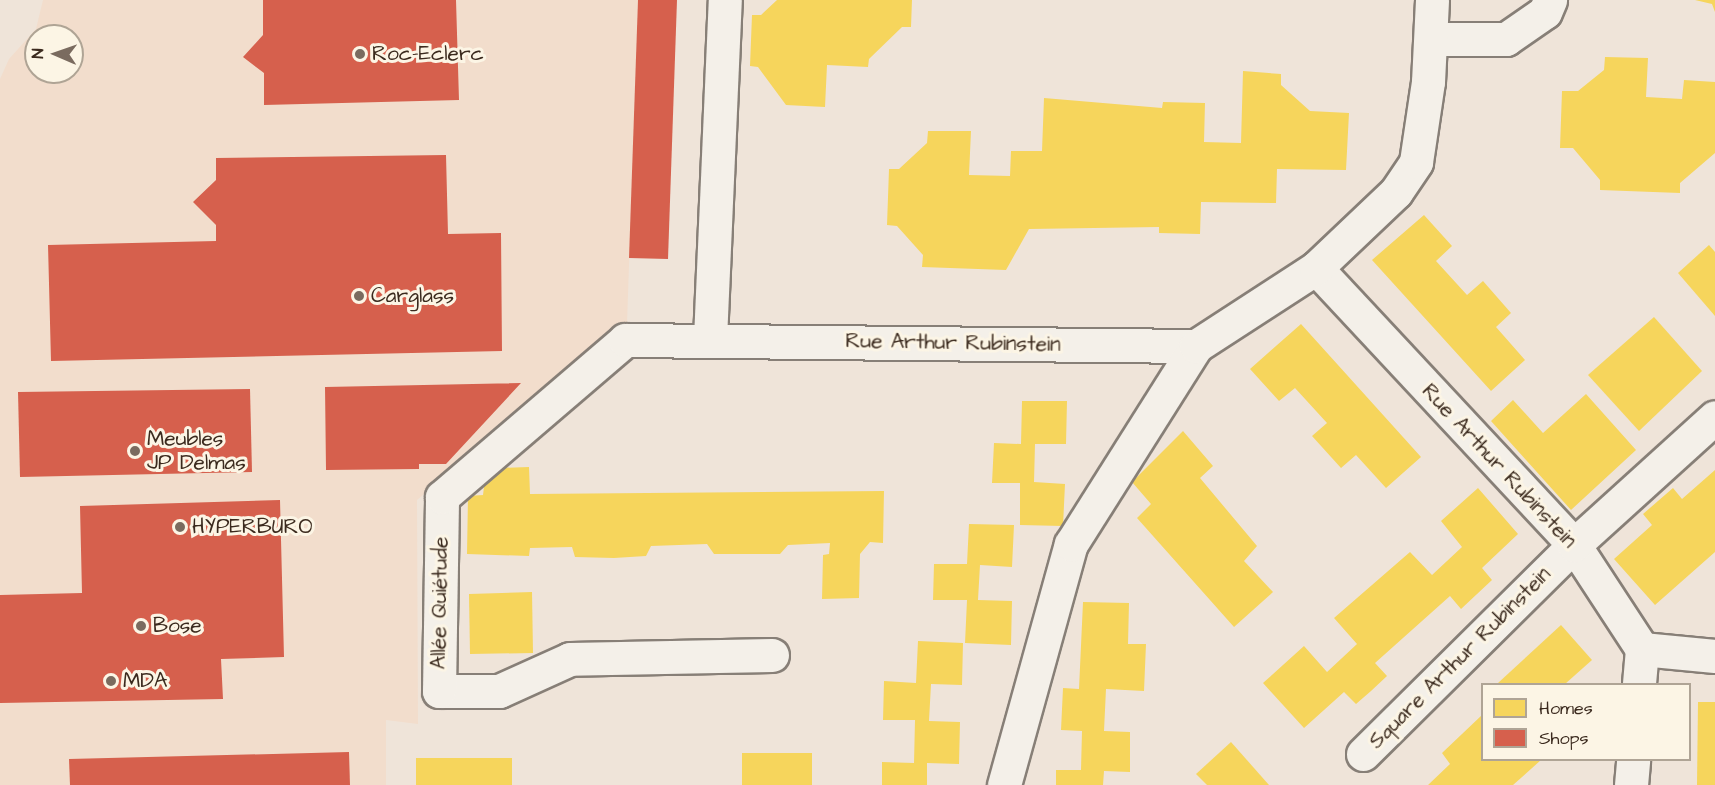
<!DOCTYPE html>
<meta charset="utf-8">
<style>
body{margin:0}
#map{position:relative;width:1715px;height:785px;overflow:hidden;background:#efe4d9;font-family:"Architects Daughter",sans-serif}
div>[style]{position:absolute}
.built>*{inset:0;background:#f2ddcc}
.homes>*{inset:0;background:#f6d55c}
.shops>*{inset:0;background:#d6604d}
.roads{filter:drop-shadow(2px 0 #877f77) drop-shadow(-2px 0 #877f77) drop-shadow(0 2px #877f77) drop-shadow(0 -2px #877f77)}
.minor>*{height:33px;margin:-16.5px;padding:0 16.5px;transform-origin:16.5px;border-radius:16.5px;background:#f4f0e9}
.dots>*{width:16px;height:16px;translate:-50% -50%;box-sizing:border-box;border:3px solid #fcf5e5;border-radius:50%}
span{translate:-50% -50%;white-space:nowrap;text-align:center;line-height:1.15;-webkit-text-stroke:6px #fcf5e5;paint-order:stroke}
.poi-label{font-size:21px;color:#3b2a1e}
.left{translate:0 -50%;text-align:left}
.street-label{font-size:21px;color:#3b2a1e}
.legend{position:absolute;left:1481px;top:683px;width:210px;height:78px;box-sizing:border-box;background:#fcf5e5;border:2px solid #afa495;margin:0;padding:8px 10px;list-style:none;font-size:18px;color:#3b2a1e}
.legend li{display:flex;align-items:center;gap:12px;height:30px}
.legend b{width:30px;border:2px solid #afa495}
.north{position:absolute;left:24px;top:24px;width:60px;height:60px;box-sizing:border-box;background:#fcf5e5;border:2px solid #afa495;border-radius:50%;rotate:272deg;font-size:16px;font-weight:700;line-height:24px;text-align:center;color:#3b2a1e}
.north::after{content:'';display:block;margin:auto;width:21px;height:27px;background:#7a6b5f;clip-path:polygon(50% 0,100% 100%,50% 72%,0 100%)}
</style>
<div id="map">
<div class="built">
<i style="clip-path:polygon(evenodd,43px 0,638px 0,627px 324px,417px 500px,418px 724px,386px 720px,386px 785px,0 785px,0 79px,9px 59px,36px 29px,43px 0,36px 36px,72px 36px,72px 72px,36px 72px,36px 36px)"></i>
</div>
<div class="homes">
<i style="clip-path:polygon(777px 0,912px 0,911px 27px,902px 27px,869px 59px,868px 67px,827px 65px,825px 107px,786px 105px,758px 67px,750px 66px,752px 15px,761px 15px)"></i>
<i style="clip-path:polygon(1695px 0,1715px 0,1715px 12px,1712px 4px)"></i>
<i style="clip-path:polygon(1605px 57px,1648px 58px,1646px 97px,1682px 99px,1684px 80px,1715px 82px,1715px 153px,1680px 183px,1680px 193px,1600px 190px,1600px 180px,1573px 148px,1560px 148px,1562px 91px,1578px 91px,1604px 70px)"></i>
<i style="clip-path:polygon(1243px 71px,1281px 74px,1281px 85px,1310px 111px,1349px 113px,1346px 170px,1277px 169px,1276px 203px,1201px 202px,1200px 234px,1159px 233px,1159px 227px,1029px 229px,1006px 270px,922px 267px,923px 255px,897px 226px,887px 225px,889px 169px,899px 169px,927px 143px,928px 131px,971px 131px,969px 175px,1010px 176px,1011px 151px,1042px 151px,1044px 98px,1162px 108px,1163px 102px,1205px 103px,1204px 142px,1241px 143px)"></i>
<i style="clip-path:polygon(1424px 215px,1452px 246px,1436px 261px,1467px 295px,1483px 281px,1511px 313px,1496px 327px,1525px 360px,1491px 391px,1372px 260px)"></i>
<i style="clip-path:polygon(1709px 245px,1715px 252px,1715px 316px,1678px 273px)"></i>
<i style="clip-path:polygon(1654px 317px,1702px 371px,1639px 431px,1588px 375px)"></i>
<i style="clip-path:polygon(1301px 324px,1421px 457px,1386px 488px,1356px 455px,1341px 468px,1312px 436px,1327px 423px,1295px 388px,1279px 401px,1250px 369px)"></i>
<i style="clip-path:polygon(1586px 394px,1636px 450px,1571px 510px,1491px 421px,1513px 400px,1543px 433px)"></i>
<i style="clip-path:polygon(1022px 401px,1067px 401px,1066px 444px,1035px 444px,1034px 482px,1065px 484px,1063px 526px,1020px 525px,1020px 483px,992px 483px,994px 443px,1021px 444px)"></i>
<i style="clip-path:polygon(1183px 431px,1213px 466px,1200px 478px,1257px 546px,1244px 561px,1273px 592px,1234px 627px,1137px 518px,1151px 504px,1132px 482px)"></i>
<i style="clip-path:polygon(529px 467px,530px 494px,884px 491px,883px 543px,870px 542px,860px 554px,859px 598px,822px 599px,823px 555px,829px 554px,830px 543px,788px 545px,780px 554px,714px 554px,707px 544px,651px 546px,646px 556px,614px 558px,575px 557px,572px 547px,530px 548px,529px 556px,467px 554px,468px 496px,483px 495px,485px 479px,498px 468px)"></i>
<i style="clip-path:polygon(1715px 470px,1715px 552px,1655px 605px,1614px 559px,1652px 525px,1643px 514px,1673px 488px,1682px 499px)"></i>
<i style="clip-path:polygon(1478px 488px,1518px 534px,1482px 568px,1492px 580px,1461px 609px,1450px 596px,1375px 663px,1387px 676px,1371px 691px,1356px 704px,1344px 692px,1304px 728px,1263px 683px,1304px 646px,1327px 672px,1357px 644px,1334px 618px,1410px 552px,1432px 575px,1462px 547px,1441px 521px)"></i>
<i style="clip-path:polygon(969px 524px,1014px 525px,1012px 567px,980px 565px,978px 600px,1012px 601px,1011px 645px,965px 643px,967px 600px,933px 600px,934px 564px,967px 564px)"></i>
<i style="clip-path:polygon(532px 592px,533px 653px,470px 654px,469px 594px)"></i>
<i style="clip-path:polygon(1083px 602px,1129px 603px,1128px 644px,1146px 644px,1144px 691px,1106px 689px,1104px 731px,1130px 732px,1130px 772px,1104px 771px,1103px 785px,1056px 785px,1056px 770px,1081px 770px,1082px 731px,1061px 730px,1063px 688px,1079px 689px)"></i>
<i style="clip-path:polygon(1561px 625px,1592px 660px,1565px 684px,1498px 683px)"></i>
<i style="clip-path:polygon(918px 641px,963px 643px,962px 685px,931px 684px,929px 721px,960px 722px,959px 764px,927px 763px,927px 785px,882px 785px,882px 762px,914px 763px,915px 720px,883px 720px,884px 681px,916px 683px)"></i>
<i style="clip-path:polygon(1698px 702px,1715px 702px,1715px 785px,1697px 785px)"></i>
<i style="clip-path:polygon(1482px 715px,1482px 760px,1541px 760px,1513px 785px,1428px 785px,1450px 764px,1442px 753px)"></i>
<i style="clip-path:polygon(1231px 742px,1269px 785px,1207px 785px,1196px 774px)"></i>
<i style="clip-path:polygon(742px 753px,812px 753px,812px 785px,742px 785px)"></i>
<i style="clip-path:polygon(416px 758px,512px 758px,512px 785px,416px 785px)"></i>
</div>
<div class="shops">
<i style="clip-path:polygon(263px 0,456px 0,459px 100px,264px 105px,264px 73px,243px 57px,263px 35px)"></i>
<i style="clip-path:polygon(638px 0,677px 0,668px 259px,629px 258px)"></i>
<i style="clip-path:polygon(446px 155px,448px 234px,501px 233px,502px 351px,51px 361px,48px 245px,216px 241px,216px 225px,193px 202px,216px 180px,216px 158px)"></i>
<i style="clip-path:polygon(521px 383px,446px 464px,419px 464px,419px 469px,326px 470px,325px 387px)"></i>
<i style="clip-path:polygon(250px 389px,252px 472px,20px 477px,18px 392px)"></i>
<i style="clip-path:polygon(280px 500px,284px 657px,221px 659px,223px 699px,0 703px,0 595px,82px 593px,80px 506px)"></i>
<i style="clip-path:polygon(349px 752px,350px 785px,70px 785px,69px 759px)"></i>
</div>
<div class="roads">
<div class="minor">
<i style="left:1431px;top:39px;width:75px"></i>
<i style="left:1506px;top:39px;width:47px;rotate:-34.7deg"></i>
<i style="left:1545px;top:12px;width:13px;rotate:-67deg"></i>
<i style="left:1316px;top:268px;width:379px;rotate:47deg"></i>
<i style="left:1574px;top:545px;width:124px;rotate:56.8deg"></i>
<i style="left:1642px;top:649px;width:35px;rotate:95deg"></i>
<i style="left:710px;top:339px;width:339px;rotate:-87.5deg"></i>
<i style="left:1642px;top:649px;width:73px;rotate:5.5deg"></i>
<i style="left:772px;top:655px;width:202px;rotate:178.9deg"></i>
<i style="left:570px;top:659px;width:78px;rotate:155.7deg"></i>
<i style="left:499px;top:691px;width:60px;rotate:180deg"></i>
<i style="left:439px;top:691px;width:194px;rotate:-89.1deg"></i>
<i style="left:442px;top:497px;width:241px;rotate:-40.6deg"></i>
<i style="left:625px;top:340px;width:571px;rotate:0.6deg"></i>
<i style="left:1363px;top:754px;width:297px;rotate:-44.7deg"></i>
<i style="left:1574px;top:545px;width:190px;rotate:-42.2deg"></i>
<i style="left:1004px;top:785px;width:250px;rotate:-74.5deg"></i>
<i style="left:1071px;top:544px;width:234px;rotate:-57.7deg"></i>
<i style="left:1196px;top:346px;width:143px;rotate:-33deg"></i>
<i style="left:1316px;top:268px;width:110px;rotate:-43.5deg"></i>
<i style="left:1396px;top:192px;width:36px;rotate:-56deg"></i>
<i style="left:1416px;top:162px;width:81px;rotate:-81.5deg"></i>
<i style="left:1428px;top:82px;width:82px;rotate:-87.2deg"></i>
<i style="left:1631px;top:785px;width:25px;rotate:-85deg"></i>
</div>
</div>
<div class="dots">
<i style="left:360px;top:54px;background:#7a6b5f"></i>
<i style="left:359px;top:296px;background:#7a6b5f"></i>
<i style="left:135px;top:451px;background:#7a6b5f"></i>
<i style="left:180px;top:527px;background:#7a6b5f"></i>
<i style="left:141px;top:626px;background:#7a6b5f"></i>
<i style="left:111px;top:681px;background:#7a6b5f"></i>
</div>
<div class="poi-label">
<span class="left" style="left:372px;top:54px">Roc-Eclerc</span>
<span class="left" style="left:371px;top:296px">Carglass</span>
<span class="left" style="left:147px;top:451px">Meubles<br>JP Delmas</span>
<span class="left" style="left:192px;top:527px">HYPERBURO</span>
<span class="left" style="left:153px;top:626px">Bose</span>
<span class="left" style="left:123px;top:681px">MDA</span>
</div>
<div class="street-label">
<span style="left:953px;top:343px;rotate:1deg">Rue Arthur Rubinstein</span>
<span style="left:1499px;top:466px;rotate:47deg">Rue Arthur Rubinstein</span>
<span style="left:440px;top:603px;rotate:-89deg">Allée Quiétude</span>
<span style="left:1460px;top:658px;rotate:-45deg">Square Arthur Rubinstein</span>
</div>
<ul class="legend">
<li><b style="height:16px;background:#f6d55c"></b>Homes</li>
<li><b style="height:16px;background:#d6604d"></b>Shops</li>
</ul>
<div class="north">N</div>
</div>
